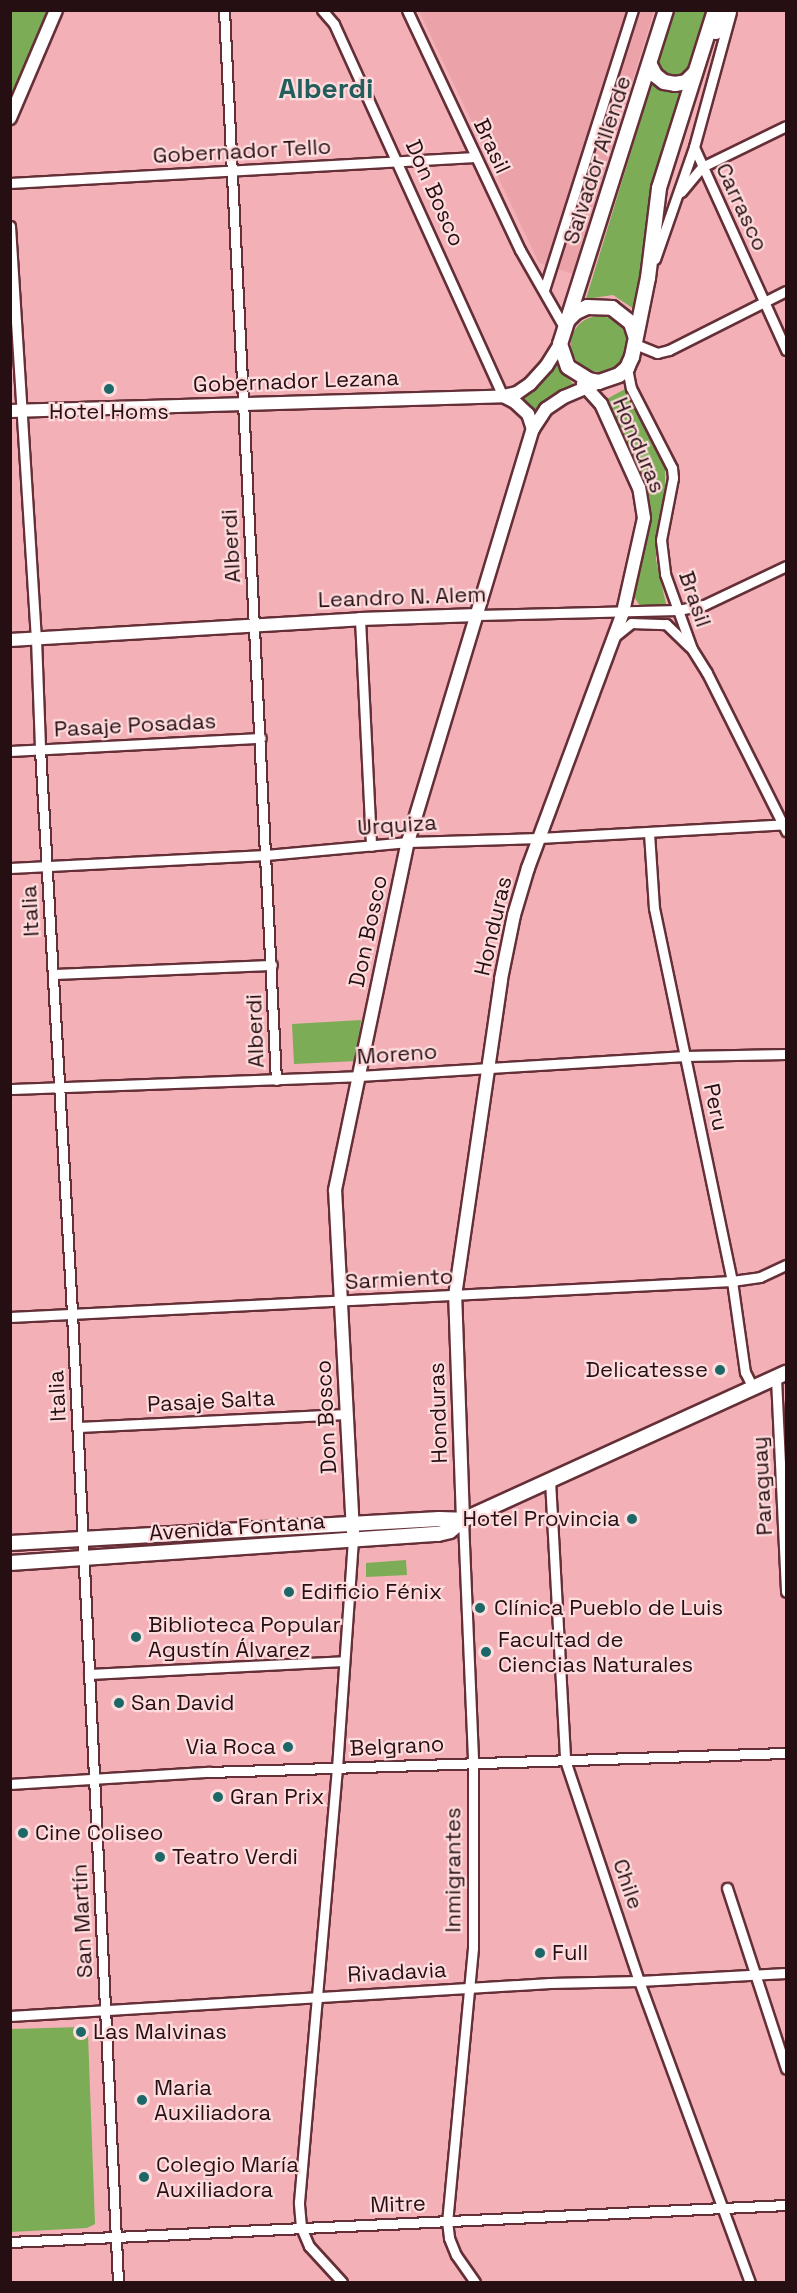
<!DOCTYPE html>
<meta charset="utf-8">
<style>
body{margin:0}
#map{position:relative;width:797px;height:2293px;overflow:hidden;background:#f3b1b7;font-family:"Space Grotesk",sans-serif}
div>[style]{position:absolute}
.built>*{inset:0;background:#eba2a9}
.green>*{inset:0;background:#7cac55}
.round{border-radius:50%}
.roads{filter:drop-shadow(2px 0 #652f37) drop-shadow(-2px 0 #652f37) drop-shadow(0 2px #652f37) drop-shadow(0 -2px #652f37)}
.minor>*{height:9px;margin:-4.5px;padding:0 4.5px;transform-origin:4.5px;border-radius:4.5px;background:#fff}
.tertiary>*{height:12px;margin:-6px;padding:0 6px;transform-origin:6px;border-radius:6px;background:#fff}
.secondary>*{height:14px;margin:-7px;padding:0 7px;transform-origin:7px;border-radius:7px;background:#fff}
.dots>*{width:16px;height:16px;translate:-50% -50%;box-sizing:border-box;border:3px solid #fedcde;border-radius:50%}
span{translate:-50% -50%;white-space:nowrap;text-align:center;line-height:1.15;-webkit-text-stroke:4.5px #fedcde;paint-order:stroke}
.street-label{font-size:22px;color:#260f12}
.poi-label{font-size:22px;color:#260f12}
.right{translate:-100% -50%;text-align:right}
.left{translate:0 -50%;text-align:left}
.district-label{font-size:28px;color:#235d5c;font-weight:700}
.frame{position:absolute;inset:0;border:12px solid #260f12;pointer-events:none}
</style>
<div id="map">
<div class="built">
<i style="clip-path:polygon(419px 11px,654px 11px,573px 274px,539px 263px)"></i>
</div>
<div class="green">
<i style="clip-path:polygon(11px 11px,52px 11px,11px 109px)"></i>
<i style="clip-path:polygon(674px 11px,707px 11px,652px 191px,637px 311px,613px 295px,586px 299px)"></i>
<i class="round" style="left:571px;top:316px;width:56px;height:56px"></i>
<i style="clip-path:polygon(557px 359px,559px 368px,574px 385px,547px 400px,535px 415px,522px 400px,539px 387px)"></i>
<i style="clip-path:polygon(625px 389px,665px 468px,665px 489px,656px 541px,656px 560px,666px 604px,640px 606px,633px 595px,649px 516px,649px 494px,605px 400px)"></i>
<i style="clip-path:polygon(361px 1020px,357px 1061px,294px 1064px,292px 1024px)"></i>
<i style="clip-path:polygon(406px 1560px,407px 1575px,366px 1577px,366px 1563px)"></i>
<i style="clip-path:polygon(81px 2027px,88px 2035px,95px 2224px,87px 2228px,11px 2232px,11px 2029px)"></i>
</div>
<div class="roads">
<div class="minor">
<i style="left:224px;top:10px;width:1071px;rotate:87.22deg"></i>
<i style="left:322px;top:10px;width:18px;rotate:49deg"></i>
<i style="left:334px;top:24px;width:409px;rotate:65.6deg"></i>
<i style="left:407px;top:10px;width:265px;rotate:64.8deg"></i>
<i style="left:520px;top:250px;width:89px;rotate:60.3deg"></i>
<i style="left:694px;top:147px;width:223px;rotate:65.6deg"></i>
<i style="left:10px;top:183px;width:466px;rotate:-3.2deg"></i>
<i style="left:681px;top:192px;width:33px;rotate:-50deg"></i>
<i style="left:702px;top:167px;width:93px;rotate:-26deg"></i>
<i style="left:10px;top:226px;width:413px;rotate:86.4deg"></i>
<i style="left:36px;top:638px;width:111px;rotate:87.9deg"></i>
<i style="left:40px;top:749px;width:565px;rotate:86.75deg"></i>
<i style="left:72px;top:1313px;width:970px;rotate:87.28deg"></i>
<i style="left:655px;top:259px;width:119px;rotate:-70.8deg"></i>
<i style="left:694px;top:147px;width:140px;rotate:-74.7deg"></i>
<i style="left:544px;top:290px;width:294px;rotate:-72.4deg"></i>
<i style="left:635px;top:344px;width:24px;rotate:22deg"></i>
<i style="left:657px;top:353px;width:12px;rotate:-14deg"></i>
<i style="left:669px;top:350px;width:131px;rotate:-26.8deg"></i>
<i style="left:627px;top:368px;width:20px;rotate:79deg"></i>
<i style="left:631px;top:388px;width:90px;rotate:62.9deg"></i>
<i style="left:672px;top:468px;width:10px;rotate:84deg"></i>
<i style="left:673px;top:478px;width:63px;rotate:101deg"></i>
<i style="left:661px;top:540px;width:34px;rotate:83deg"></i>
<i style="left:665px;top:574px;width:80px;rotate:70.2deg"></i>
<i style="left:692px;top:649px;width:28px;rotate:58deg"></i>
<i style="left:707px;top:673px;width:177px;rotate:63.4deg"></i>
<i style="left:478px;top:615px;width:200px;rotate:-1.4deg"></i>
<i style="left:678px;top:610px;width:26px;rotate:-11deg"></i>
<i style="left:704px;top:605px;width:91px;rotate:-25.4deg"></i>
<i style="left:360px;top:619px;width:227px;rotate:87.2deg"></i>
<i style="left:614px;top:637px;width:22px;rotate:-39deg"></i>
<i style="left:631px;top:623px;width:35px;rotate:2deg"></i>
<i style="left:666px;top:624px;width:33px;rotate:44deg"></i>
<i style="left:10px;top:751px;width:251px;rotate:-3deg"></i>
<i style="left:649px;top:833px;width:75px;rotate:86.2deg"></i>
<i style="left:654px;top:908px;width:381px;rotate:78.2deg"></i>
<i style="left:732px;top:1281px;width:92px;rotate:81.9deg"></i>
<i style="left:745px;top:1372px;width:18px;rotate:63deg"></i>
<i style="left:10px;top:868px;width:256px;rotate:-2.9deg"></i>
<i style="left:266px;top:855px;width:143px;rotate:-5.2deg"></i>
<i style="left:408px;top:842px;width:131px;rotate:-1.7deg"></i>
<i style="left:539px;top:838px;width:247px;rotate:-3.2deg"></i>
<i style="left:53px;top:974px;width:219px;rotate:-2.4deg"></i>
<i style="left:10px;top:1089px;width:349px;rotate:-2.1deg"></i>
<i style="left:359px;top:1076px;width:327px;rotate:-3.5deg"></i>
<i style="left:685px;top:1056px;width:101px;rotate:-1.1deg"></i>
<i style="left:10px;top:1317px;width:723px;rotate:-2.85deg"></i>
<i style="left:732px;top:1281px;width:28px;rotate:-8deg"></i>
<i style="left:760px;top:1277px;width:29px;rotate:-25deg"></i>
<i style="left:776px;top:1378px;width:214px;rotate:87.3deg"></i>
<i style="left:78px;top:1427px;width:269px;rotate:-2.8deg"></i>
<i style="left:550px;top:1480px;width:280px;rotate:86.9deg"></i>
<i style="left:565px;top:1760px;width:233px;rotate:71.5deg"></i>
<i style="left:639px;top:1981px;width:321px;rotate:69.8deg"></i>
<i style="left:463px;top:1520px;width:242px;rotate:87.6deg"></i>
<i style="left:473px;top:1762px;width:186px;rotate:90deg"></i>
<i style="left:473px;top:1948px;width:274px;rotate:95.4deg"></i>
<i style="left:447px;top:2221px;width:17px;rotate:83deg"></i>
<i style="left:449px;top:2238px;width:18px;rotate:68deg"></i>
<i style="left:456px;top:2255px;width:33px;rotate:55deg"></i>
<i style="left:89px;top:1674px;width:255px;rotate:-2.9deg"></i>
<i style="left:10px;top:1784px;width:199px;rotate:-3.5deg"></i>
<i style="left:209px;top:1772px;width:577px;rotate:-1.89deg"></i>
<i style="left:727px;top:1888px;width:190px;rotate:71.9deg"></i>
<i style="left:10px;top:2016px;width:541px;rotate:-3.5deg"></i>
<i style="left:550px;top:1983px;width:89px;rotate:-1.3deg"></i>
<i style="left:639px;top:1981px;width:147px;rotate:-3.1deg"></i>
<i style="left:10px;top:2242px;width:777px;rotate:-2.73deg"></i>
<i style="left:342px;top:2282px;width:49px;rotate:-132.5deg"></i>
<i style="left:309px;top:2246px;width:21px;rotate:-113deg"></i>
<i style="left:301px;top:2227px;width:25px;rotate:-95deg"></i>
<i style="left:299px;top:2202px;width:436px;rotate:-85deg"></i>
<i style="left:337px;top:1768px;width:228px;rotate:-86deg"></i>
</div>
<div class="tertiary">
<i style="left:10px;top:118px;width:117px;rotate:-66.9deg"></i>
<i style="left:503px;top:396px;width:13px;rotate:27deg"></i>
<i style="left:515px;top:402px;width:18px;rotate:43deg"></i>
<i style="left:528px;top:414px;width:16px;rotate:72deg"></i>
<i style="left:10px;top:411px;width:493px;rotate:-1.7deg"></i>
<i style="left:503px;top:396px;width:14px;rotate:-12deg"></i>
<i style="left:517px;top:393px;width:16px;rotate:-35deg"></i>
<i style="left:530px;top:384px;width:25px;rotate:-48deg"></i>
<i style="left:547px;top:365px;width:25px;rotate:-58deg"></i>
<i style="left:10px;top:640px;width:351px;rotate:-3.4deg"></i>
<i style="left:360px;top:619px;width:118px;rotate:-1.9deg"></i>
<i style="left:463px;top:1520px;width:224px;rotate:-92deg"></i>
<i style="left:455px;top:1296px;width:320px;rotate:-81.7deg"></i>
<i style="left:501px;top:979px;width:65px;rotate:-78.5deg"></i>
<i style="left:514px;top:915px;width:49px;rotate:-73.4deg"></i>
<i style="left:528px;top:868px;width:273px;rotate:-69.6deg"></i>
<i style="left:623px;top:612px;width:96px;rotate:-77.4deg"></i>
<i style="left:644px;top:518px;width:30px;rotate:-99deg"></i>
<i style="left:639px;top:488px;width:92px;rotate:-114.3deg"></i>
<i style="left:601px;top:404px;width:27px;rotate:-132deg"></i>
<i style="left:353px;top:1532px;width:342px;rotate:-93deg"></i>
<i style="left:335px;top:1190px;width:356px;rotate:-78.2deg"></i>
<i style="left:408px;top:842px;width:432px;rotate:-73.2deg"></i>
<i style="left:533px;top:429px;width:24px;rotate:-57deg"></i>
<i style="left:546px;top:409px;width:22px;rotate:-34deg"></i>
<i style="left:564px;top:397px;width:38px;rotate:-23deg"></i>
</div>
<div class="secondary">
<i style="left:666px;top:10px;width:350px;rotate:107.6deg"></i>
<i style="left:560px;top:344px;width:24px;rotate:71deg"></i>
<i style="left:568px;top:367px;width:25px;rotate:32deg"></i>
<i style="left:589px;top:380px;width:10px;rotate:11deg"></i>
<i style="left:599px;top:382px;width:21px;rotate:-19deg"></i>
<i style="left:619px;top:375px;width:11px;rotate:-41deg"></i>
<i style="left:627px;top:368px;width:12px;rotate:-66deg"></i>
<i style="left:632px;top:357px;width:81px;rotate:-78.6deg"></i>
<i style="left:648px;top:278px;width:91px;rotate:-83deg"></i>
<i style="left:659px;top:188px;width:187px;rotate:-72.5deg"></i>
<i style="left:716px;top:32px;width:24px;rotate:-66deg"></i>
<i style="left:650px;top:65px;width:11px;rotate:63deg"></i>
<i style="left:655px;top:75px;width:11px;rotate:38deg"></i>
<i style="left:664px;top:82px;width:11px;rotate:10deg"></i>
<i style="left:675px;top:84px;width:11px;rotate:-10deg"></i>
<i style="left:686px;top:82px;width:13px;rotate:-45deg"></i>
<i style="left:567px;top:321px;width:13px;rotate:-45deg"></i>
<i style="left:576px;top:312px;width:12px;rotate:-24deg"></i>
<i style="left:587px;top:307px;width:25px;rotate:2deg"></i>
<i style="left:612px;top:308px;width:24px;rotate:38deg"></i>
<i style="left:631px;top:323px;width:13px;rotate:72deg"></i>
<i style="left:10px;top:1543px;width:430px;rotate:-3.2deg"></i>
<i style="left:439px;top:1519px;width:24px;rotate:2deg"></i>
<i style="left:10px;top:1563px;width:429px;rotate:-3.9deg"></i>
<i style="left:438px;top:1534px;width:12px;rotate:-14deg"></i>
<i style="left:450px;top:1531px;width:17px;rotate:-40deg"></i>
<i style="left:463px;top:1520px;width:355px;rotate:-24.5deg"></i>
</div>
</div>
<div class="dots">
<i style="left:109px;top:389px;background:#1c6867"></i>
<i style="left:720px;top:1370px;background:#1c6867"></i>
<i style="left:632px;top:1519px;background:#1c6867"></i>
<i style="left:289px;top:1592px;background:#1c6867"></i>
<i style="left:480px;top:1608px;background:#1c6867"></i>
<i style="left:136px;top:1637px;background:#1c6867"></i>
<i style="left:486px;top:1652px;background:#1c6867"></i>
<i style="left:119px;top:1703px;background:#1c6867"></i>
<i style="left:288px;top:1747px;background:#1c6867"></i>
<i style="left:218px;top:1797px;background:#1c6867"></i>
<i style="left:23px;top:1833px;background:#1c6867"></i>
<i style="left:160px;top:1857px;background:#1c6867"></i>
<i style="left:540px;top:1953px;background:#1c6867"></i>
<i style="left:81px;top:2032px;background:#1c6867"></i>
<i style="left:142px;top:2100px;background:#1c6867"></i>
<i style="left:144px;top:2177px;background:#1c6867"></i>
</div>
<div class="street-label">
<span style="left:492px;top:146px;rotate:65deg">Brasil</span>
<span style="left:242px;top:151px;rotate:-3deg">Gobernador Tello</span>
<span style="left:597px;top:160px;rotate:-72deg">Salvador Allende</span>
<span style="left:435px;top:193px;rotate:66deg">Don Bosco</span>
<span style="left:742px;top:207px;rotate:65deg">Carrasco</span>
<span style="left:296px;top:381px;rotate:-2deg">Gobernador Lezana</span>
<span style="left:639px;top:445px;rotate:67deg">Honduras</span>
<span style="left:231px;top:546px;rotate:-93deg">Alberdi</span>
<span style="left:402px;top:597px;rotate:-2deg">Leandro N. Alem</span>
<span style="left:695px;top:599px;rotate:71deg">Brasil</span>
<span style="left:135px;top:725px;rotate:-3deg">Pasaje Posadas</span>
<span style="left:397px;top:825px;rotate:-4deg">Urquiza</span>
<span style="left:30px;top:911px;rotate:-93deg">Italia</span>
<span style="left:493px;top:926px;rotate:-77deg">Honduras</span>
<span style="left:368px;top:931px;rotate:-78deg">Don Bosco</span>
<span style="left:255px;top:1031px;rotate:-92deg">Alberdi</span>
<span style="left:397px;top:1054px;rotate:-4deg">Moreno</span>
<span style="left:716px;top:1107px;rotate:78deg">Peru</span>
<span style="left:399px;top:1279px;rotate:-3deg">Sarmiento</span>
<span style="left:57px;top:1396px;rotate:-93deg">Italia</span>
<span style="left:211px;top:1401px;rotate:-3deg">Pasaje Salta</span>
<span style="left:438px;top:1413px;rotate:-92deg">Honduras</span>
<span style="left:326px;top:1417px;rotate:-93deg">Don Bosco</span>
<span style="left:762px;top:1486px;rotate:-93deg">Paraguay</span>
<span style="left:237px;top:1527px;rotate:-4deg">Avenida Fontana</span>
<span style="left:397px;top:1746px;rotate:-3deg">Belgrano</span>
<span style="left:453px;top:1870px;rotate:-90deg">Inmigrantes</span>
<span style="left:628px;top:1884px;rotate:71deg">Chile</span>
<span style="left:82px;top:1921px;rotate:-93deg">San Martín</span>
<span style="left:397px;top:1972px;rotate:-3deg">Rivadavia</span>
<span style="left:398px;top:2204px;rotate:-2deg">Mitre</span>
</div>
<div class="poi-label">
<span style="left:109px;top:412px">Hotel Homs</span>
<span class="right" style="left:708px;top:1370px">Delicatesse</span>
<span class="right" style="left:620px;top:1519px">Hotel Provincia</span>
<span class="left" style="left:301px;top:1592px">Edificio Fénix</span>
<span class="left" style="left:494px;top:1608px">Clínica Pueblo de Luis</span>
<span class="left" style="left:148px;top:1637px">Biblioteca Popular<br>Agustín Álvarez</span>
<span class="left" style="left:498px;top:1652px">Facultad de<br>Ciencias Naturales</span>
<span class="left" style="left:131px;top:1703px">San David</span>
<span class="right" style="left:276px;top:1747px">Via Roca</span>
<span class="left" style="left:230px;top:1797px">Gran Prix</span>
<span class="left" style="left:35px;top:1833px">Cine Coliseo</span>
<span class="left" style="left:172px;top:1857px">Teatro Verdi</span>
<span class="left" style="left:552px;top:1953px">Full</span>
<span class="left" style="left:93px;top:2032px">Las Malvinas</span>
<span class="left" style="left:154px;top:2100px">Maria<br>Auxiliadora</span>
<span class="left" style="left:156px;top:2177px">Colegio María<br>Auxiliadora</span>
</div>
<div class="district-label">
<span style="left:326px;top:88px">Alberdi</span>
</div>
<div class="frame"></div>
</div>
